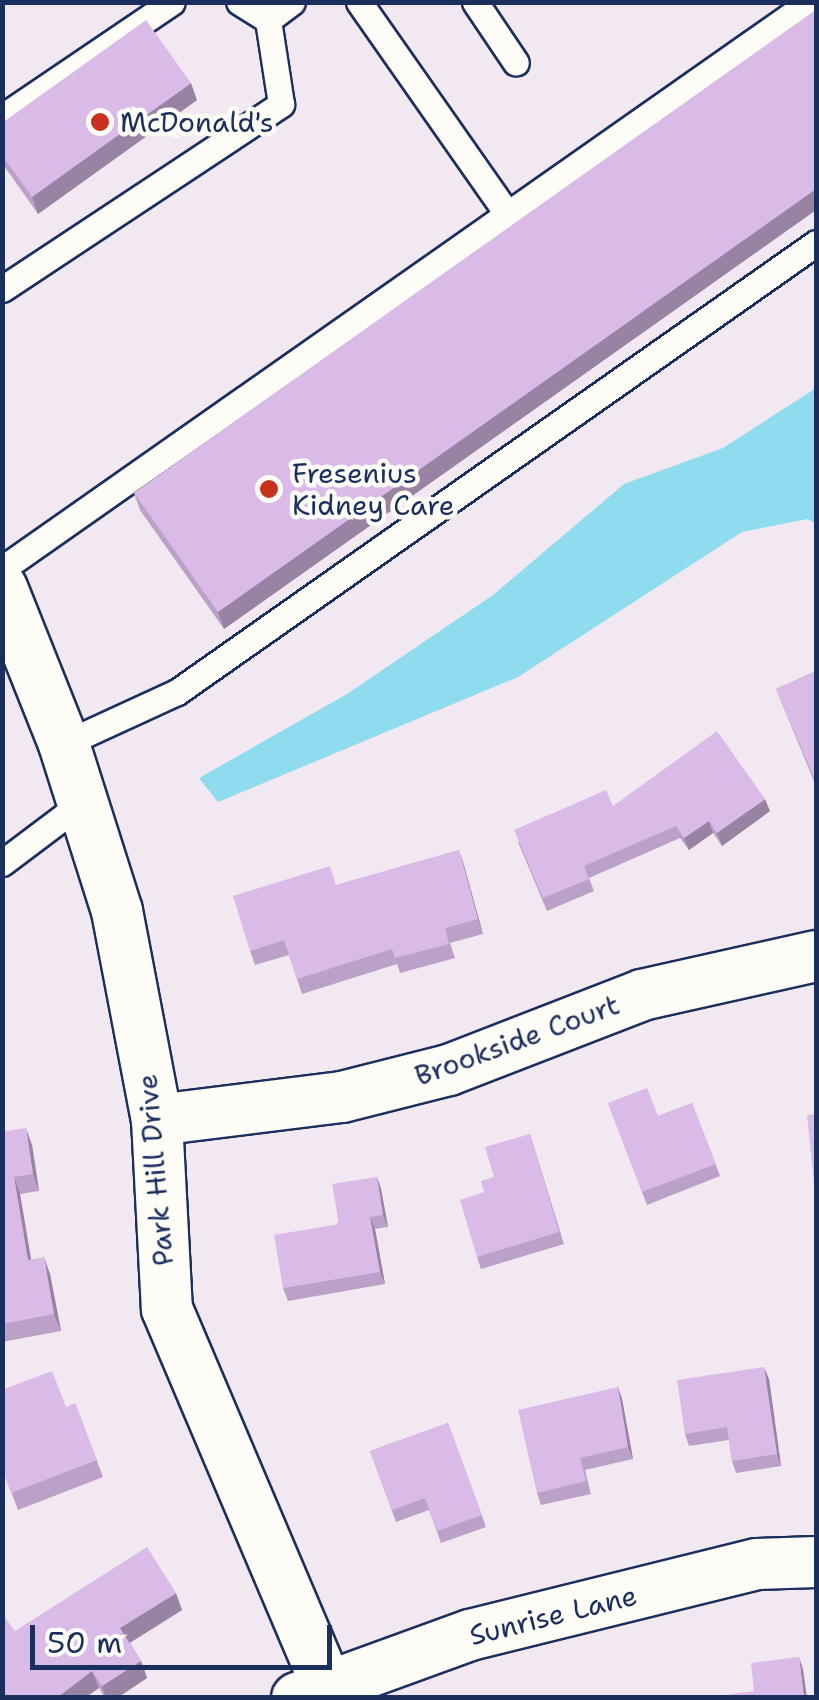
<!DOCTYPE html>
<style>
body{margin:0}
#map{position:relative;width:819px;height:1700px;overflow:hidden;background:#f2e8f2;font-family:"Shantell Sans",sans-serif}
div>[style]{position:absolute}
.water>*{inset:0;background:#8fdcef}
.roads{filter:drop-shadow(2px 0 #1b2f5e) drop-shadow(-2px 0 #1b2f5e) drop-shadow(0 2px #1b2f5e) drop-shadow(0 -2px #1b2f5e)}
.service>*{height:25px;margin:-12.5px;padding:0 12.5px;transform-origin:12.5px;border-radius:12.5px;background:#fdfcf7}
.minor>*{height:50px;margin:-25px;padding:0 25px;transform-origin:25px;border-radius:25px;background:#fdfcf7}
.wall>*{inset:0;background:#bba1c7}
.shaded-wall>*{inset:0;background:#9983a2}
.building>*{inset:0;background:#dabbe7}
.dots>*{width:28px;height:28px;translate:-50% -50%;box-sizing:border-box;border:5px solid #fdfcf7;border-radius:50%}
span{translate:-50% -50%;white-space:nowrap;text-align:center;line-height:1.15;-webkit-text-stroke:9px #fdfcf7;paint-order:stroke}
.poi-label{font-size:28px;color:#1b2f5e}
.left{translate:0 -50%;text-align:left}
.street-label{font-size:28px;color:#1b2f5e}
.frame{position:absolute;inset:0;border:5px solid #1b2f5e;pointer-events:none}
.scale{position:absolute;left:30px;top:1625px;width:302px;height:45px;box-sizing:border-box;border:5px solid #1b2f5e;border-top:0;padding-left:12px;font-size:30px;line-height:35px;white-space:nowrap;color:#1b2f5e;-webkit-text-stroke:8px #fdfcf7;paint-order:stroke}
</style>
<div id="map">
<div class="water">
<i style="clip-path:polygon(816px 388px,816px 524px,808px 519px,742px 532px,518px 677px,218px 802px,199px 778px,347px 694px,493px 595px,624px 484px,723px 448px)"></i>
</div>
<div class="roads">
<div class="service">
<i style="left:359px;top:2px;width:260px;rotate:55deg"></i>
<i style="left:475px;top:2px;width:73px;rotate:56.1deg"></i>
<i style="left:268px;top:20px;width:30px;rotate:-37deg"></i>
<i style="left:2px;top:117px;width:205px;rotate:-34.1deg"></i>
<i style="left:2px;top:289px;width:335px;rotate:-33.5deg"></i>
<i style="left:281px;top:104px;width:85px;rotate:-98.8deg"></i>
<i style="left:268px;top:20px;width:34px;rotate:-148deg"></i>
<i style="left:2px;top:569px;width:987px;rotate:-35.06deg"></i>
<i style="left:64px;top:744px;width:124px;rotate:-24.7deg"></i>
<i style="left:177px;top:692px;width:781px;rotate:-35.09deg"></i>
<i style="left:2px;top:863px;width:101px;rotate:-37deg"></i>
</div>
<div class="minor">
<i style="left:2px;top:588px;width:168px;rotate:68.3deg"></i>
<i style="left:64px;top:744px;width:175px;rotate:72.4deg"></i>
<i style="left:117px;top:911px;width:213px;rotate:79.2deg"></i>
<i style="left:157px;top:1120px;width:189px;rotate:87deg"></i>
<i style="left:167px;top:1309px;width:406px;rotate:67deg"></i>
<i style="left:157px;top:1120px;width:186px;rotate:-7.1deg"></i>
<i style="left:342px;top:1097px;width:110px;rotate:-14.2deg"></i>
<i style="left:449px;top:1070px;width:207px;rotate:-21.2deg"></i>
<i style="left:642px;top:995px;width:178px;rotate:-12.6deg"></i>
<i style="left:297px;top:1698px;width:184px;rotate:-20deg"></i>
<i style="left:470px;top:1635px;width:296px;rotate:-13.9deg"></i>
<i style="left:757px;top:1564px;width:59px;rotate:-1.9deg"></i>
</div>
</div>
<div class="wall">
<i style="clip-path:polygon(816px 10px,816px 210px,224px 629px,140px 510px,134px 493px)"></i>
<i style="clip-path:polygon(197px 100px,38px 214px,2px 163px,2px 123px)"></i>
<i style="clip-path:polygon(816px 671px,816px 786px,776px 689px)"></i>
<i style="clip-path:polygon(613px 806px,770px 811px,722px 846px,713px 833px,689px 850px,680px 838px,589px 878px,594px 891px,547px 911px,518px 842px)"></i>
<i style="clip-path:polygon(459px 850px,483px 934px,450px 943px,455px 958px,400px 973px,397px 964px,302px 994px,289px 955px,255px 965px,250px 951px,337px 885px)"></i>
<i style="clip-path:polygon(608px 1103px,658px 1116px,692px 1103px,720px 1176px,647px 1205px)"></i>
<i style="clip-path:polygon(2px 1132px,32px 1145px,39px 1191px,20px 1194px,31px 1259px,50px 1274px,61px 1331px,2px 1342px)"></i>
<i style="clip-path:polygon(530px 1134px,564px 1244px,481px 1269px,477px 1257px,484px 1192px)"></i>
<i style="clip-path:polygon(377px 1177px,381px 1189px,388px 1227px,375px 1229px,385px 1284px,288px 1301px,283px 1288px)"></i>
<i style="clip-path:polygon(769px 1379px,781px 1466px,736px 1473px,732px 1461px,729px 1440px,689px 1446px,685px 1434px)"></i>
<i style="clip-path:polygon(618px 1387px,622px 1399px,633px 1459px,585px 1470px,591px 1494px,541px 1505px,537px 1493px)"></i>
<i style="clip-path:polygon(75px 1403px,103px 1477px,18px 1510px,2px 1468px)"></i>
<i style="clip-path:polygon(448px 1423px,486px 1527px,441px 1543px,429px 1510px,396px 1522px,370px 1451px)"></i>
<i style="clip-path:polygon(182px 1610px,130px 1643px,141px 1661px,147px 1678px,117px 1698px,105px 1698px,99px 1688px,15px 1631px)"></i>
</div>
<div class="shaded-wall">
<i style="clip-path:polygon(191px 83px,197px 100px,38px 214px,32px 197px)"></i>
<i style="clip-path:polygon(816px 189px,816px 210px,224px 629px,218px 612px)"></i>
<i style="clip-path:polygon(765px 799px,770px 811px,722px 846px,717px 833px)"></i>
<i style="clip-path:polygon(709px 821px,713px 833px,689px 850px,684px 838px)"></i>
<i style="clip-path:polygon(459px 850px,464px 865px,483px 934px,478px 919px)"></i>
<i style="clip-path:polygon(26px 1128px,32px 1145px,39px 1191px,33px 1174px)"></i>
<i style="clip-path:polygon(14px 1177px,20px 1194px,34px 1277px,28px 1260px)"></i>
<i style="clip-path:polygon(377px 1177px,381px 1189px,388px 1227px,383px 1215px)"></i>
<i style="clip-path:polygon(370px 1217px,375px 1229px,385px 1284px,380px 1272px)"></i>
<i style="clip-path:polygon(44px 1257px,50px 1274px,61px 1331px,54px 1314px)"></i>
<i style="clip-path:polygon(764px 1367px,769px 1379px,781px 1466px,777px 1454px)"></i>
<i style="clip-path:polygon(618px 1387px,622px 1399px,633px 1459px,628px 1447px)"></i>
<i style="clip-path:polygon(176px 1593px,182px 1610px,126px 1645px,120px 1628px)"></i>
<i style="clip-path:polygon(799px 1657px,803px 1669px,807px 1698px,804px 1698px)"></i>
<i style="clip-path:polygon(141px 1661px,147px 1678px,117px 1698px,106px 1698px,102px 1686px)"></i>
<i style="clip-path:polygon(92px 1671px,99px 1688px,85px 1698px,56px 1698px)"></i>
</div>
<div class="building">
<i style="clip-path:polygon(816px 10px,816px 189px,218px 612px,134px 493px)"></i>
<i style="clip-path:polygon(146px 20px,191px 83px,32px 197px,2px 155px,2px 123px)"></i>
<i style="clip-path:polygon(816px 671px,816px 780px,815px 780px,776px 689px)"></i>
<i style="clip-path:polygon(717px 731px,765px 799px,717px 833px,709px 821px,684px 838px,676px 826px,584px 866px,589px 879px,543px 898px,514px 830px,606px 790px,613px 806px)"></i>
<i style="clip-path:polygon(459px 850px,478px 919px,445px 928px,449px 944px,395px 958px,392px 949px,297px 979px,284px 940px,250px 951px,233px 896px,330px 866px,336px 885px)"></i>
<i style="clip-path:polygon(647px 1088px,658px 1116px,692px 1103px,716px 1164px,642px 1192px,608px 1103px)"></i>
<i style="clip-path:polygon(816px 1114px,816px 1202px,807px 1115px)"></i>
<i style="clip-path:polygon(26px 1128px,33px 1174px,14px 1177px,28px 1260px,44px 1257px,54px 1314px,2px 1324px,2px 1132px)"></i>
<i style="clip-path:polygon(530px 1134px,559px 1232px,477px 1257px,460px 1200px,484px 1192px,481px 1181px,494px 1177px,485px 1147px)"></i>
<i style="clip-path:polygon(377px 1177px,383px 1215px,370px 1217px,380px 1272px,283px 1288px,274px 1235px,339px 1224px,332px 1184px)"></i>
<i style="clip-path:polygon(764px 1367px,777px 1454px,732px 1461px,727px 1427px,685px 1434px,677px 1380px)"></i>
<i style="clip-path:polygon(52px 1371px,66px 1407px,75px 1403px,97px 1460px,11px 1493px,2px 1468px,2px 1390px)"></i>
<i style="clip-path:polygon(618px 1387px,628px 1447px,580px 1458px,586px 1481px,537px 1493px,518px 1410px)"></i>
<i style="clip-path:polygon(448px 1423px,482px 1515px,437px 1531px,425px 1498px,392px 1510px,370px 1451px)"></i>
<i style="clip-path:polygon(147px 1547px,176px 1593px,120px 1628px,141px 1661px,102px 1686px,92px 1671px,56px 1698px,2px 1698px,2px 1614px,15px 1631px)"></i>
<i style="clip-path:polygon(799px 1657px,804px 1698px,717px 1698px,717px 1696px,754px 1691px,751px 1663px)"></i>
</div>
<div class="dots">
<i style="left:100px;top:122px;background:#c8321e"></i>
<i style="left:269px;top:489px;background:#c8321e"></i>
</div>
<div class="poi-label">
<span class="left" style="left:120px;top:122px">McDonald's</span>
<span class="left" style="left:292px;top:489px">Fresenius<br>Kidney Care</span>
</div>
<div class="street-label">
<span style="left:517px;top:1040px;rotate:-20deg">Brookside Court</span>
<span style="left:155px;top:1170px;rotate:-95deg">Park Hill Drive</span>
<span style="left:553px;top:1615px;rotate:-14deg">Sunrise Lane</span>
</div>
<div class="frame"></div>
<div class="scale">50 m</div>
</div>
